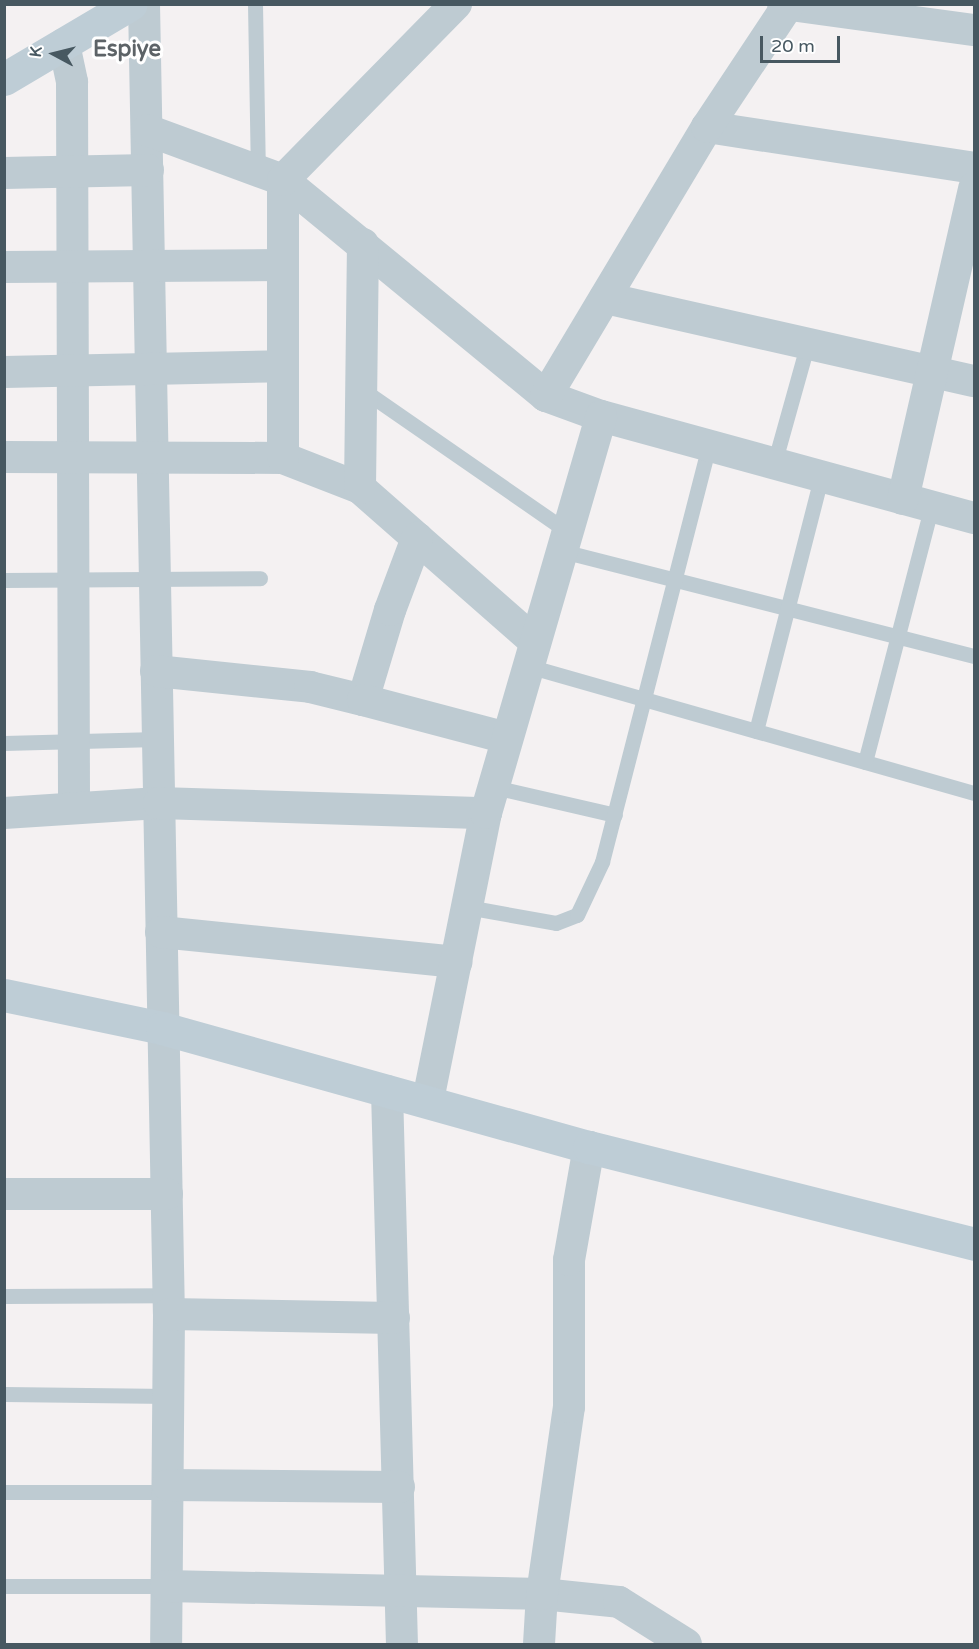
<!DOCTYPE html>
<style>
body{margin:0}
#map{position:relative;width:979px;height:1649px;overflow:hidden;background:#f4f1f2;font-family:"Varela Round",sans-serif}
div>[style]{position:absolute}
.lane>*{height:15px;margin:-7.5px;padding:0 7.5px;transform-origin:7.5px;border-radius:7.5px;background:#becbd2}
.street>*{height:32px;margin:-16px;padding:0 16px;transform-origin:16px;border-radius:16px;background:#becbd2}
.secondary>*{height:33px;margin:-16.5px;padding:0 16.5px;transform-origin:16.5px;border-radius:16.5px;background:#becdd6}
span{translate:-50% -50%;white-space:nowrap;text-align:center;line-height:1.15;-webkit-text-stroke:6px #fff;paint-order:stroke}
.district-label{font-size:22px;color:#5d6367;font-weight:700}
.frame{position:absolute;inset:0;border:6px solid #475861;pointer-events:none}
.north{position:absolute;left:24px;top:24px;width:60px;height:60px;-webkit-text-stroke:4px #fff;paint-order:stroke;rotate:277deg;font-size:16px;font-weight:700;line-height:24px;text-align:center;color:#475861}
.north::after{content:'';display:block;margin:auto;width:21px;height:27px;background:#475861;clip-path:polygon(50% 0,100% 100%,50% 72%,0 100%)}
.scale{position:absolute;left:760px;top:36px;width:80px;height:27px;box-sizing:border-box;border:3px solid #475861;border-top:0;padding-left:8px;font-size:18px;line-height:21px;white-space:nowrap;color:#475861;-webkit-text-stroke:4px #fff;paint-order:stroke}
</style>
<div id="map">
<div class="lane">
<i style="left:255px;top:4px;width:167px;rotate:89deg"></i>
<i style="left:363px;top:390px;width:249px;rotate:34.7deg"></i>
<i style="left:774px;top:464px;width:127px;rotate:-74.4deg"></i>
<i style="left:562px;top:551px;width:425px;rotate:14.3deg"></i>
<i style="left:4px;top:580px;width:256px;rotate:-0.4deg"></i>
<i style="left:528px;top:666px;width:464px;rotate:15.9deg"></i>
<i style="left:756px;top:731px;width:262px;rotate:-75.6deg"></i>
<i style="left:4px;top:743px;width:153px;rotate:-1.5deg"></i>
<i style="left:865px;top:762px;width:262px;rotate:-75.4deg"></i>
<i style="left:494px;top:787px;width:124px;rotate:13deg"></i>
<i style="left:467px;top:907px;width:90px;rotate:10.2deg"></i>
<i style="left:556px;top:923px;width:22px;rotate:-21deg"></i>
<i style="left:577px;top:915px;width:59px;rotate:-64.7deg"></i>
<i style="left:602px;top:862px;width:430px;rotate:-75.6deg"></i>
<i style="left:4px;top:1296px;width:165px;rotate:-0.3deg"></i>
<i style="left:4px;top:1394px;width:165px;rotate:0.7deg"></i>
<i style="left:4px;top:1492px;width:164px"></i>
<i style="left:4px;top:1586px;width:162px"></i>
</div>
<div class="street">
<i style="left:144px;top:4px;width:1310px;rotate:88.91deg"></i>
<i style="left:169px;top:1314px;width:330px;rotate:90.5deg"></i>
<i style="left:783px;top:4px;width:193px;rotate:7.8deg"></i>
<i style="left:64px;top:44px;width:39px;rotate:78deg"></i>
<i style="left:72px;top:82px;width:726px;rotate:89.84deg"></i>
<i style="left:707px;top:127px;width:270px;rotate:8.7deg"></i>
<i style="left:147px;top:130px;width:145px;rotate:20.2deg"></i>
<i style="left:283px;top:180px;width:340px;rotate:39.4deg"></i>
<i style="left:546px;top:396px;width:59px;rotate:20deg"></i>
<i style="left:601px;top:416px;width:387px;rotate:15.3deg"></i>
<i style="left:4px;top:173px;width:144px;rotate:-1.2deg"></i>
<i style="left:4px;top:267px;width:278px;rotate:-0.4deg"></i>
<i style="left:605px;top:298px;width:378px;rotate:12.7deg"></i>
<i style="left:4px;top:372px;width:278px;rotate:-1.2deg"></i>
<i style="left:546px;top:396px;width:313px;rotate:-59.1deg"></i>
<i style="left:707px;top:127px;width:146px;rotate:-56.4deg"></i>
<i style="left:4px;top:457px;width:279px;rotate:0.2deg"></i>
<i style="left:283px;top:458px;width:83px;rotate:21.3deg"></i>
<i style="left:360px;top:488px;width:233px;rotate:41.3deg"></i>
<i style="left:283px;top:458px;width:278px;rotate:-90deg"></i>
<i style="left:283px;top:180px;width:247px;rotate:-45.5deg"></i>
<i style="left:360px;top:488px;width:244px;rotate:-89.3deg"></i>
<i style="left:903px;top:499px;width:319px;rotate:-77.1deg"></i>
<i style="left:156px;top:671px;width:155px;rotate:5.9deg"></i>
<i style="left:310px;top:687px;width:55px;rotate:13.8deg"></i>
<i style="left:363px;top:700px;width:94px;rotate:-73.3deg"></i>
<i style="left:390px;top:610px;width:77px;rotate:-69.4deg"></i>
<i style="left:363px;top:700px;width:149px;rotate:14.8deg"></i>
<i style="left:4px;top:813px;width:155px;rotate:-3.7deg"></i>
<i style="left:159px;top:803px;width:327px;rotate:1.8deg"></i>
<i style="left:161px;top:932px;width:297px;rotate:5.8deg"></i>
<i style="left:387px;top:1091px;width:553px;rotate:88.45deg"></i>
<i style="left:428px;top:1100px;width:293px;rotate:-78.6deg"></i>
<i style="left:486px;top:813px;width:413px;rotate:-73.8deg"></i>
<i style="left:4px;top:1194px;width:163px"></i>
<i style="left:169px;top:1314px;width:225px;rotate:1deg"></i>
<i style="left:168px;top:1485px;width:231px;rotate:0.5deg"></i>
<i style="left:166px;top:1586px;width:376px;rotate:1.2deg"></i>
<i style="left:542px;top:1594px;width:77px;rotate:5.9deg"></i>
<i style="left:619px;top:1602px;width:79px;rotate:32.1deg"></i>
<i style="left:539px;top:1644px;width:50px;rotate:-86.6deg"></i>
<i style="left:542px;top:1594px;width:189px;rotate:-81.8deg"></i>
<i style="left:569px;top:1407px;width:147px;rotate:-90deg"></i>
<i style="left:569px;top:1260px;width:115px;rotate:-80deg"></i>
</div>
<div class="secondary">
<i style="left:4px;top:79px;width:147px;rotate:-30.6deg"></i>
<i style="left:4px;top:995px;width:161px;rotate:11.8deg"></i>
<i style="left:162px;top:1028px;width:443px;rotate:15.6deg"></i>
<i style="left:589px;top:1147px;width:397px;rotate:14.1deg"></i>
</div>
<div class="district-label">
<span style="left:127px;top:50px">Espiye</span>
</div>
<div class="frame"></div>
<div class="north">K</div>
<div class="scale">20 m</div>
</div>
